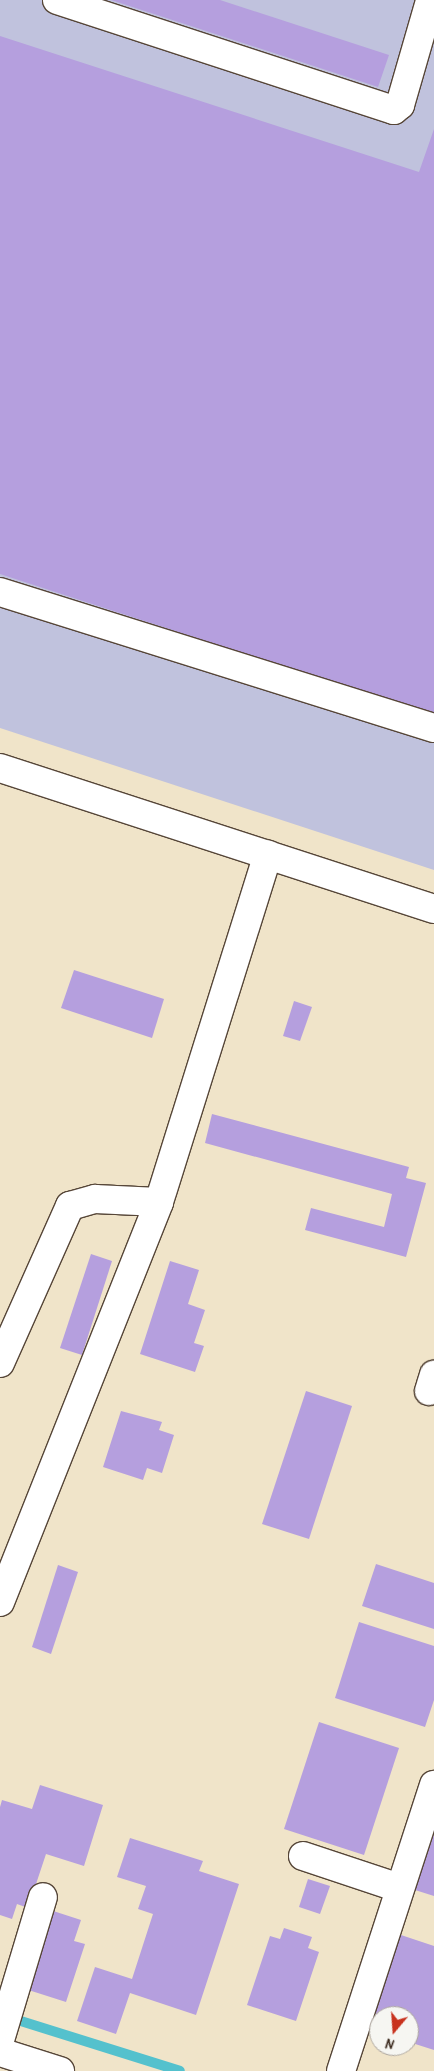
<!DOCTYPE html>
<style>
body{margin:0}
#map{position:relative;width:434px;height:2071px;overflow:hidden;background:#f0e4c9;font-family:"Patrick Hand",sans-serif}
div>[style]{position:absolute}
.industrial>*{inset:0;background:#c0c2dd}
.stream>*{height:10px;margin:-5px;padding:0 5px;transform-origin:5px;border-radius:5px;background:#54c1cd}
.building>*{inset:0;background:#b59fde}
.roads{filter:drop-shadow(1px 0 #564638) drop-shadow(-1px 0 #564638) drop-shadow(0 1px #564638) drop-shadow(0 -1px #564638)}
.minor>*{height:28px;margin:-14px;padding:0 14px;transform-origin:14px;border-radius:14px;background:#fff}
span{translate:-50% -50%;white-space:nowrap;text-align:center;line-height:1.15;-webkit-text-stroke:4px #f6f6f2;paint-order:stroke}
.north{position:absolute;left:369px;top:2006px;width:50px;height:50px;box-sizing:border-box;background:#f6f6f2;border:1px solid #aba49d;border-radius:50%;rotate:198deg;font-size:14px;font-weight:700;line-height:20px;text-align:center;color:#3b2a1e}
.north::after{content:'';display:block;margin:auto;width:18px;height:22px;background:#c8321e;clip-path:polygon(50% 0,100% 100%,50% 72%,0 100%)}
</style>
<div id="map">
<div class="industrial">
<i style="clip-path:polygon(0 0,434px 0,434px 870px,0 728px)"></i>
</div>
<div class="stream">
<i style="left:8px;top:2017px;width:180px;rotate:17.4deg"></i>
</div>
<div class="building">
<i style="clip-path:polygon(111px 0,220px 0,389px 55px,378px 87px)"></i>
<i style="clip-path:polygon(0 36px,419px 172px,434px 129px,434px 715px,0 574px)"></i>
<i style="clip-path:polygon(74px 970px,164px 999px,152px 1038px,61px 1008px)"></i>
<i style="clip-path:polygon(294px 1001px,312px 1007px,300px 1041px,283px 1036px)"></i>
<i style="clip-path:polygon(212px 1114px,409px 1167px,406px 1178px,426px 1183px,406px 1257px,305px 1230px,311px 1208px,384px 1227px,392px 1194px,205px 1143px)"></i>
<i style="clip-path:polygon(91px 1254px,112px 1261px,82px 1355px,60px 1348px)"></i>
<i style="clip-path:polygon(170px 1261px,199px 1270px,188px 1304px,205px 1310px,194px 1343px,204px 1346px,195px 1372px,140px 1354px)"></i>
<i style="clip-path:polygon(306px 1391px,352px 1406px,309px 1539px,262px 1524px)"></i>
<i style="clip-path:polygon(121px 1411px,162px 1422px,159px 1430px,174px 1435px,162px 1473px,147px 1468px,143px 1480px,103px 1467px)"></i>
<i style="clip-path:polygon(376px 1564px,434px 1583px,434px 1629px,362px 1606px)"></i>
<i style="clip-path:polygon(58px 1565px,78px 1572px,51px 1654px,32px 1647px)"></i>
<i style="clip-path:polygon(359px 1622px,434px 1646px,434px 1700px,425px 1727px,335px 1698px)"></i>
<i style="clip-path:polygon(319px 1722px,399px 1748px,364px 1855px,284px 1829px)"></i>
<i style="clip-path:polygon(40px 1785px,103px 1805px,84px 1866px,46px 1854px,28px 1908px,17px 1904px,12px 1919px,0 1915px,0 1807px,2px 1800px,32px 1809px)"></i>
<i style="clip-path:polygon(434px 1834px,434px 1896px,415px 1890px)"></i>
<i style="clip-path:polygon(130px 1838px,203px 1861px,199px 1871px,239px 1884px,196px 2015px,130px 1993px,116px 2034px,77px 2021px,95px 1967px,132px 1979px,153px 1914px,138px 1909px,146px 1886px,117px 1877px)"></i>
<i style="clip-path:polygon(308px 1879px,330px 1886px,320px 1914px,299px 1907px)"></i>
<i style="clip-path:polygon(44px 1908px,81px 1920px,74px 1941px,85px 1944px,66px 2002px,19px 1987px)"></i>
<i style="clip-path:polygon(284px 1928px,312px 1937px,308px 1948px,319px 1952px,296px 2021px,247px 2005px,270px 1936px,280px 1939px)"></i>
<i style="clip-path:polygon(398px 1934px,434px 1946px,434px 2050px,409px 2042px,409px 2016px,372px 2014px)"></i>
</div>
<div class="roads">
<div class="minor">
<i style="left:57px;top:0;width:354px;rotate:18.1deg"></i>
<i style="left:394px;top:110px;width:8px;rotate:-40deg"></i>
<i style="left:400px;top:105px;width:108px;rotate:-73.9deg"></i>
<i style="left:0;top:592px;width:455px;rotate:17.4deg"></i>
<i style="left:0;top:768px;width:456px;rotate:18deg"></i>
<i style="left:0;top:1363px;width:172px;rotate:-66deg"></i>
<i style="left:70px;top:1206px;width:26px;rotate:-16deg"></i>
<i style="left:95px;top:1199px;width:64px;rotate:2.7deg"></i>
<i style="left:429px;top:1391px;width:17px;rotate:-73deg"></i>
<i style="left:0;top:1602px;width:430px;rotate:-68.3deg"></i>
<i style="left:159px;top:1202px;width:364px;rotate:-72.6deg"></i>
<i style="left:303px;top:1856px;width:101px;rotate:18.4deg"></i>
<i style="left:0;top:2040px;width:149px;rotate:-73.3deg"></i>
<i style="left:0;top:2052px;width:63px;rotate:17.6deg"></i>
<i style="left:341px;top:2071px;width:301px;rotate:-72deg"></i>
</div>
</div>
<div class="north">N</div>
</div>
